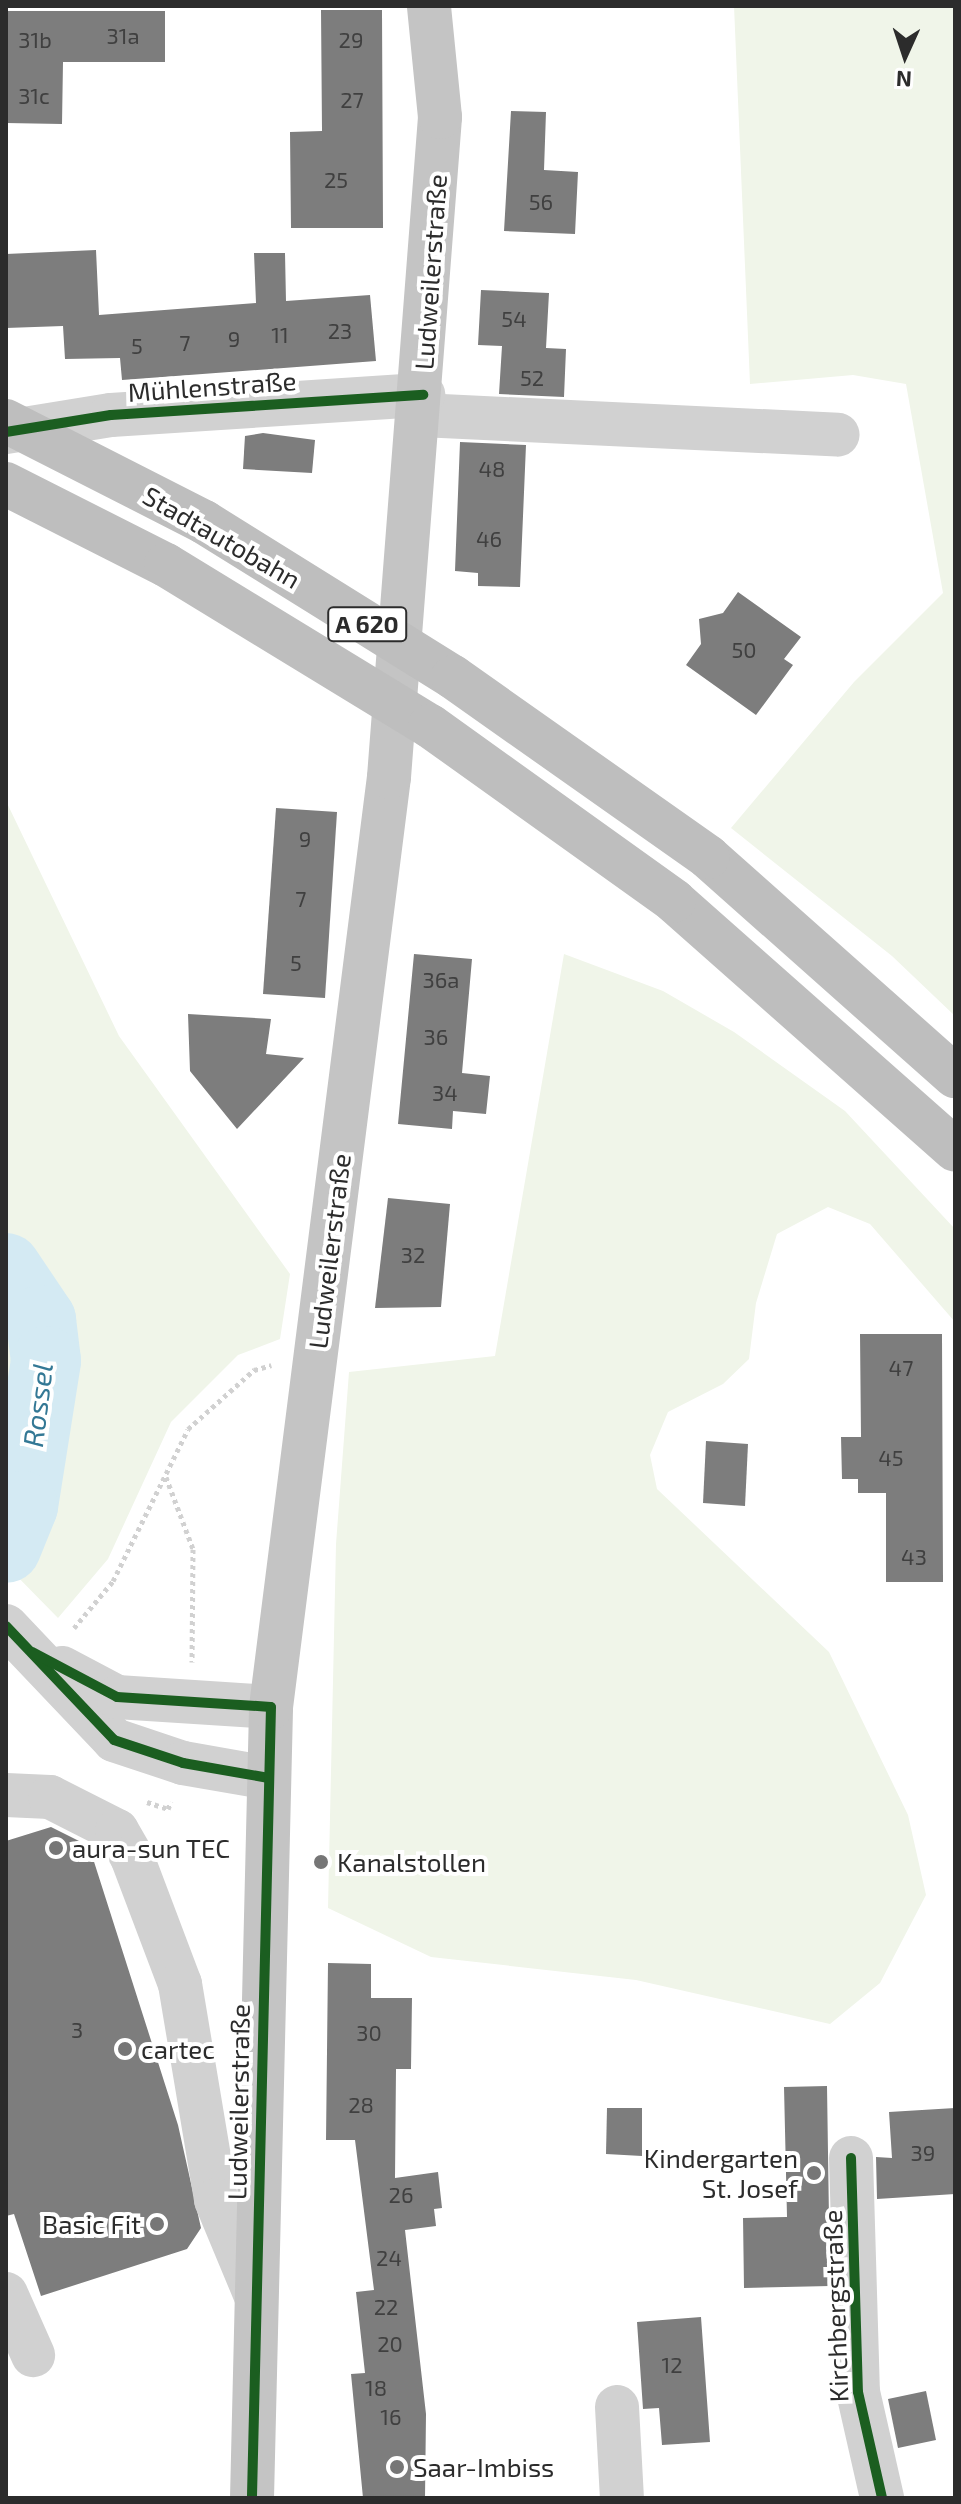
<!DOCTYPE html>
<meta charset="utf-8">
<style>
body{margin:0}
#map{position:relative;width:961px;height:2504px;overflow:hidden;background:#fff;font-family:"Exo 2",sans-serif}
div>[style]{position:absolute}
.green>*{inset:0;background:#f0f5e9}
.river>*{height:70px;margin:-35px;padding:0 35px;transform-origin:35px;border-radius:35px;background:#d4eaf3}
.building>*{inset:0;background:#7d7d7d}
.path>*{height:5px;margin-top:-2.5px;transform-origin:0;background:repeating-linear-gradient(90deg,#d1d1d1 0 4px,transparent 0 8px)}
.minor>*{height:44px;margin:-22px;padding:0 22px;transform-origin:22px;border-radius:22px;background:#d1d1d1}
.major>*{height:44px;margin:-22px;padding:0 22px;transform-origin:22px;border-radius:22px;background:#c4c4c4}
.highway>*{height:44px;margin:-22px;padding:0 22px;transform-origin:22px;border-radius:22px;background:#bebebe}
.highway-bridge>*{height:44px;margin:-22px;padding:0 22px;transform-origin:22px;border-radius:22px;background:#bebebe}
.cycleway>*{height:10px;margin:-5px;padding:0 5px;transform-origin:5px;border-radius:5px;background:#1b5e20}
.dots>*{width:22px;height:22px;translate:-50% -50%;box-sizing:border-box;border:4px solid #fff;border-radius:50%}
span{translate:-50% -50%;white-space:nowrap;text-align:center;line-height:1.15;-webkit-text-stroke:8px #fff;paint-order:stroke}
.number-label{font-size:22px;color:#404040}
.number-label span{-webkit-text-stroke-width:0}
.shield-label span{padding:2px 6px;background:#fff;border:2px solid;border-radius:6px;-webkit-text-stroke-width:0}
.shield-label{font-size:24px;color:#2c2c2c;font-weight:700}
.street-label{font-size:26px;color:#2c2c2c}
.poi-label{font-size:26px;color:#2c2c2c}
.left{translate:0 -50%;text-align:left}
.right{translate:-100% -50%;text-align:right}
.water-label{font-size:28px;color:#337895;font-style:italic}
.frame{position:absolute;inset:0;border:8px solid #2c2c2c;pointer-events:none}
.north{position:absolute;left:865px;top:16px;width:80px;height:80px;-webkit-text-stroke:6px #fff;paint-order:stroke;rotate:183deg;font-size:22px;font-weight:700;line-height:32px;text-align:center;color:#2c2c2c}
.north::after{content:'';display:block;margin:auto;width:28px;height:36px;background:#2c2c2c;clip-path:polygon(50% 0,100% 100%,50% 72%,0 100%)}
</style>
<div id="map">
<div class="green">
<i style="clip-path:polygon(734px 6px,955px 6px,955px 1016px,892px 956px,731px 828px,854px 682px,943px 593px,906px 384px,853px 375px,750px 384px)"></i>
<i style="clip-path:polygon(6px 801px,119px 1036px,290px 1274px,280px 1339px,238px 1355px,171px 1422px,108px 1559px,58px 1618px,6px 1565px)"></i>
<i style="clip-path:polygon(564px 954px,663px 991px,734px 1032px,845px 1111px,955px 1229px,955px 1322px,870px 1224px,828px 1207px,777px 1234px,756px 1303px,749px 1359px,723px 1384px,668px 1412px,650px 1455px,657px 1489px,829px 1652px,908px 1815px,926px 1895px,880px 1983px,830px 2024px,636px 1980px,431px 1957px,328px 1908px,336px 1544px,349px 1372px,495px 1356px)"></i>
</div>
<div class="river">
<i style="left:6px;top:1268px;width:63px;rotate:56.1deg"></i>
<i style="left:41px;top:1320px;width:41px;rotate:83deg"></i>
<i style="left:46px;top:1361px;width:147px;rotate:99deg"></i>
<i style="left:23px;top:1506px;width:45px;rotate:112deg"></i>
</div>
<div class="building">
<i style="clip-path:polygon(321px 10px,382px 10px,383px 228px,291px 228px,290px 132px,322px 131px)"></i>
<i style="clip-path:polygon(6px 11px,165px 11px,165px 62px,63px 62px,62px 124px,6px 123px)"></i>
<i style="clip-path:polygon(511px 111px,546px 112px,544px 170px,578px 172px,575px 234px,504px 231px)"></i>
<i style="clip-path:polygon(96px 250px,99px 315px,256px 303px,254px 253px,285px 253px,286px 301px,370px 295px,376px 361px,122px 380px,120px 358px,65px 359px,63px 326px,6px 328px,6px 254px)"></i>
<i style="clip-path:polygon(481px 290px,549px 293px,546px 348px,566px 349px,564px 397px,499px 394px,502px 346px,478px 345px)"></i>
<i style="clip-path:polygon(263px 433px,315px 440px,312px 473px,243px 469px,245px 436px)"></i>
<i style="clip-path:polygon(460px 442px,526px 445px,520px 587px,478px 586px,478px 573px,455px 571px)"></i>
<i style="clip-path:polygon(738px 592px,801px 637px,784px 659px,793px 665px,756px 715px,686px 665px,701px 644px,699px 619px,723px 613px)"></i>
<i style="clip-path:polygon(276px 808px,337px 812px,325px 998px,263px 994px)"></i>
<i style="clip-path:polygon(414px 954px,472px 959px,462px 1073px,490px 1076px,486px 1114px,453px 1111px,452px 1129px,398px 1124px)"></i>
<i style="clip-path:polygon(188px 1014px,271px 1019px,266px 1054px,304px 1058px,237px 1129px,190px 1071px)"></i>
<i style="clip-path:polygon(388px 1198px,450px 1204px,441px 1307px,375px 1308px)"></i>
<i style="clip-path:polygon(860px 1334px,942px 1334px,943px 1582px,886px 1582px,886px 1493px,858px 1493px,858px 1479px,842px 1479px,841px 1437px,861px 1437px)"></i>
<i style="clip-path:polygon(706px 1441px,748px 1444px,745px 1506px,703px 1503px)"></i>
<i style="clip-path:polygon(51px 1827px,89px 1846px,178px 2125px,201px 2228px,187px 2249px,41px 2296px,14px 2214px,6px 2216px,6px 1841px)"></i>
<i style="clip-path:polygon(328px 1963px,371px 1964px,371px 1998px,412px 1998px,411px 2069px,396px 2069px,395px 2178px,438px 2172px,442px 2208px,434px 2209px,436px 2226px,405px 2230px,426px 2414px,425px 2498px,363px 2498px,351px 2374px,365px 2373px,356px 2292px,374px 2290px,355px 2140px,326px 2140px)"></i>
<i style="clip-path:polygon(827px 2086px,830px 2286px,744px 2288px,743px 2218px,787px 2217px,784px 2087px)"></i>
<i style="clip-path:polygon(607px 2108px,642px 2108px,642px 2156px,606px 2154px)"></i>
<i style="clip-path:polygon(955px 2108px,955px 2194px,877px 2199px,876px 2157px,892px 2158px,889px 2112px)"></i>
<i style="clip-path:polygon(701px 2317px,710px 2442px,662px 2445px,659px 2408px,643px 2409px,637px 2322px)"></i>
<i style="clip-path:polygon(926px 2391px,936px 2440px,898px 2448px,888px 2399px)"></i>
</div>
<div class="path">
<i style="left:166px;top:1477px;width:77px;rotate:69.4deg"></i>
<i style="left:193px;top:1549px;width:113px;rotate:90.5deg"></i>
<i style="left:74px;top:1628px;width:61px;rotate:-50.3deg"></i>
<i style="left:113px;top:1581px;width:169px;rotate:-63.7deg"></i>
<i style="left:188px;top:1429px;width:89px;rotate:-41.8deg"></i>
<i style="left:254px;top:1370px;width:18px;rotate:-16deg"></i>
<i style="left:147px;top:1802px;width:22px;rotate:18deg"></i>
<i style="left:168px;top:1809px;width:8px;rotate:-67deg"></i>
</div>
<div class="minor">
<i style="left:421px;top:415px;width:417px;rotate:2.7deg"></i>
<i style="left:6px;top:432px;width:106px;rotate:-9.2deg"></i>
<i style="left:111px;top:415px;width:313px;rotate:-3.7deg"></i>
<i style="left:6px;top:1626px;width:157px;rotate:46.5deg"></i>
<i style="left:114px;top:1740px;width:73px;rotate:18.4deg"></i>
<i style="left:183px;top:1763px;width:87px;rotate:9.9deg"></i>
<i style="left:62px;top:1668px;width:62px;rotate:27.8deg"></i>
<i style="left:117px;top:1697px;width:154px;rotate:3.7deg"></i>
<i style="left:6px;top:1795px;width:44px;rotate:2.6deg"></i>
<i style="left:50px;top:1797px;width:75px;rotate:26.9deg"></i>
<i style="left:117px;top:1831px;width:30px;rotate:60deg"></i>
<i style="left:132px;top:1857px;width:136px;rotate:69.3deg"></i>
<i style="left:180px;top:1984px;width:219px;rotate:80.5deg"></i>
<i style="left:216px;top:2200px;width:104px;rotate:67.4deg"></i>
<i style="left:851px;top:2158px;width:234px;rotate:88.3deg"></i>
<i style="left:858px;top:2392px;width:109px;rotate:77.2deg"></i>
<i style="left:6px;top:2294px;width:67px;rotate:66.1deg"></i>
<i style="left:617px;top:2407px;width:91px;rotate:86.9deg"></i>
</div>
<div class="major">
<i style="left:252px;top:2498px;width:791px;rotate:-88.62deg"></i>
<i style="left:271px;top:1707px;width:937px;rotate:-82.77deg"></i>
<i style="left:389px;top:777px;width:662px;rotate:-85.58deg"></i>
<i style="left:440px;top:117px;width:112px;rotate:-95.7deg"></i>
</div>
<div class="highway">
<i style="left:708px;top:857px;width:330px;rotate:41.6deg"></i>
<i style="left:674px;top:901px;width:375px;rotate:41.5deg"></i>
</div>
<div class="highway-bridge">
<i style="left:6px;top:421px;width:222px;rotate:27deg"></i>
<i style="left:204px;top:522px;width:293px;rotate:31.9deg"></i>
<i style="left:453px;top:677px;width:312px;rotate:35.2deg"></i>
<i style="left:6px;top:484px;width:179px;rotate:26.9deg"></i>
<i style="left:166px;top:565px;width:309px;rotate:31.4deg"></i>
<i style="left:430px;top:726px;width:300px;rotate:35.6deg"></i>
</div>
<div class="cycleway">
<i style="left:6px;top:432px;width:106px;rotate:-9.2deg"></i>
<i style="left:111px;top:415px;width:313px;rotate:-3.7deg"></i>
<i style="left:6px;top:1626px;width:157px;rotate:46.5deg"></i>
<i style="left:114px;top:1740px;width:73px;rotate:18.4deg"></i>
<i style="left:183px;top:1763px;width:87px;rotate:9.9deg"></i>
<i style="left:32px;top:1652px;width:96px;rotate:27.9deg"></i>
<i style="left:117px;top:1697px;width:154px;rotate:3.7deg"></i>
<i style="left:271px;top:1707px;width:791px;rotate:91.38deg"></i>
<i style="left:851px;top:2158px;width:234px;rotate:88.3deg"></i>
<i style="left:858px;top:2392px;width:109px;rotate:77.2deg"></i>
</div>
<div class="dots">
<i style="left:56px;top:1848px;background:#767676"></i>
<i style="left:321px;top:1862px;background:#767676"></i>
<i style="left:125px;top:2049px;background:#767676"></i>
<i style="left:814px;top:2173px;background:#767676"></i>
<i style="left:157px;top:2224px;background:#767676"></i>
<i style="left:397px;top:2467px;background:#767676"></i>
</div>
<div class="number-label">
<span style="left:123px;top:36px">31a</span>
<span style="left:35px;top:40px">31b</span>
<span style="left:351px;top:40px">29</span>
<span style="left:34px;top:96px">31c</span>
<span style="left:352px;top:100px">27</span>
<span style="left:336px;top:180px">25</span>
<span style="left:541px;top:202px">56</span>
<span style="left:514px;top:319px">54</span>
<span style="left:340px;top:331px">23</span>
<span style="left:280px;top:335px">11</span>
<span style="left:234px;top:339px">9</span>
<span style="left:185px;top:343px">7</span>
<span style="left:137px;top:346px">5</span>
<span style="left:532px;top:378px">52</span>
<span style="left:492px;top:469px">48</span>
<span style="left:489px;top:539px">46</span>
<span style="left:744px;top:650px">50</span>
<span style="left:305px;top:839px">9</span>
<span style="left:301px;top:899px">7</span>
<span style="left:296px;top:963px">5</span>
<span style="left:441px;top:980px">36a</span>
<span style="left:436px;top:1037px">36</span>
<span style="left:445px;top:1093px">34</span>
<span style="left:413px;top:1255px">32</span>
<span style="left:901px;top:1368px">47</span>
<span style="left:891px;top:1458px">45</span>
<span style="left:914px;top:1557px">43</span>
<span style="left:77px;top:2030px">3</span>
<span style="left:369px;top:2033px">30</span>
<span style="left:361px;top:2105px">28</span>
<span style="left:923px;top:2153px">39</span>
<span style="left:401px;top:2195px">26</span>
<span style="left:389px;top:2258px">24</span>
<span style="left:386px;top:2307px">22</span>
<span style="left:390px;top:2344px">20</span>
<span style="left:672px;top:2365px">12</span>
<span style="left:376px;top:2388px">18</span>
<span style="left:391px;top:2417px">16</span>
</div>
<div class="shield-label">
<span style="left:367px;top:624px">A 620</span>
</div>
<div class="street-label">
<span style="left:430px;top:272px;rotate:-86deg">Ludweilerstraße</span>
<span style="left:212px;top:386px;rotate:-4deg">Mühlenstraße</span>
<span style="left:222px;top:537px;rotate:30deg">Stadtautobahn</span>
<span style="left:329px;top:1251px;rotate:-83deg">Ludweilerstraße</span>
<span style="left:238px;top:2102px;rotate:-89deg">Ludweilerstraße</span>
<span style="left:835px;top:2306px;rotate:-92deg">Kirchbergstraße</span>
</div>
<div class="poi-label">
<span class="left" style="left:72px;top:1848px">aura-sun TEC</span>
<span class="left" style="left:337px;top:1862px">Kanalstollen</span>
<span class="left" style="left:141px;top:2049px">cartec</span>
<span class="right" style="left:798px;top:2173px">Kindergarten<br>St. Josef</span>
<span class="right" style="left:141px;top:2224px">Basic Fit</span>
<span class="left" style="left:413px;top:2467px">Saar-Imbiss</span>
</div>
<div class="water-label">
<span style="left:37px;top:1405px;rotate:-83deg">Rossel</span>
</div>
<div class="frame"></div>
<div class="north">N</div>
</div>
